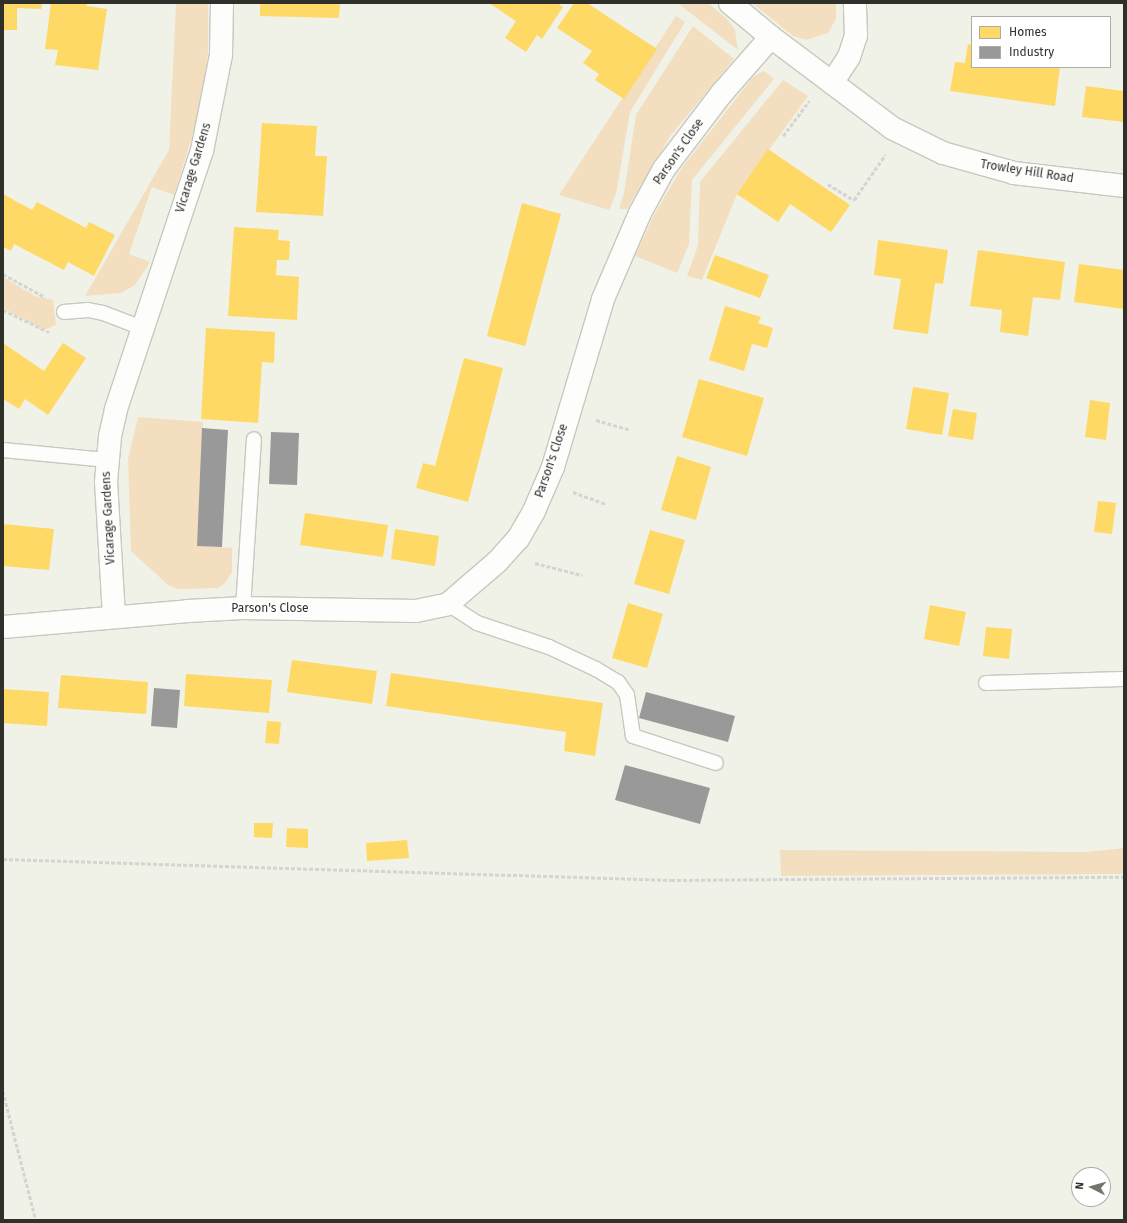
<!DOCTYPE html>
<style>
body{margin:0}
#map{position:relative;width:1127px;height:1223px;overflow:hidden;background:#f0f2e7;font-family:"Fira Sans",sans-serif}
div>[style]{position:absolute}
.green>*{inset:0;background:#f3dfbf}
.homes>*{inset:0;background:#ffd966}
.industry>*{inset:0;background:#999}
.path>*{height:2.5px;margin-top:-1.25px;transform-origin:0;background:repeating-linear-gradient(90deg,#d4d4d2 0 4px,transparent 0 6px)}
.roads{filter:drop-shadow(1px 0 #c7c8bf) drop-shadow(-1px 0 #c7c8bf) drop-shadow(0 1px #c7c8bf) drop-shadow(0 -1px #c7c8bf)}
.service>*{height:14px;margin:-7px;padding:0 7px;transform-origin:7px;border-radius:7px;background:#fdfdfb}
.minor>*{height:22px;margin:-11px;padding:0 11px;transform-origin:11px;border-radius:11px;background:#fdfdfb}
.tertiary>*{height:22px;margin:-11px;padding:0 11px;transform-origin:11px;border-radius:11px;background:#fdfdfb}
span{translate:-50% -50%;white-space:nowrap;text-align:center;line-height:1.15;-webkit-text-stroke:4px #fff;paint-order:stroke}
.street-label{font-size:12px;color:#2f3029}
.frame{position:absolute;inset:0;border:4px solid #2f3029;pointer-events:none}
.legend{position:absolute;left:971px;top:16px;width:140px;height:52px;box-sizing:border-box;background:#fff;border:1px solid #acaca9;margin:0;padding:5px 7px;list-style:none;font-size:12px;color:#2f3029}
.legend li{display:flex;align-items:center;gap:8px;height:20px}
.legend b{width:20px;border:1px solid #acaca9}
.north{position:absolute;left:1071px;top:1167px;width:40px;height:40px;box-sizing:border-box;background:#fff;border:1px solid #acaca9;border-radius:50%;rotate:276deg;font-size:11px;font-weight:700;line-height:16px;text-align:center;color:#2f3029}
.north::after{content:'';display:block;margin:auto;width:14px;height:18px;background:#73746c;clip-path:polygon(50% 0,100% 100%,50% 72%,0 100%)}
</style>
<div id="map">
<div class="green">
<i style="clip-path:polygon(176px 3px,208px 3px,208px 53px,199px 114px,174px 195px,152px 187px,129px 254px,150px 262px,135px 285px,121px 293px,85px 296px,169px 150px)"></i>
<i style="clip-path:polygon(683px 3px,708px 3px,727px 19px,735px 30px,738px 50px,680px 5px)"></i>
<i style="clip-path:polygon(752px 3px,836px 3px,836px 19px,828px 33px,806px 40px,793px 36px)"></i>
<i style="clip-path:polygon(676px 16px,685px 22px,630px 112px,616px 194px,609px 210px,559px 195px)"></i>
<i style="clip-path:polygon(693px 26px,734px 59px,671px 135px,627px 209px,619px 209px,624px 193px,636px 115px)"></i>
<i style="clip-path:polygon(764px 71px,774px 79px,692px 180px,689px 244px,677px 273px,635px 256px,654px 215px,681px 169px,753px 77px)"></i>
<i style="clip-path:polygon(783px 80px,808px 96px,737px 194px,702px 280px,687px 276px,698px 245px,700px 182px)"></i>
<i style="clip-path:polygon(3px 277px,35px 296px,53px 300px,56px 325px,44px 330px,3px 308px)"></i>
<i style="clip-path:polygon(138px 417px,203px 422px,197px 545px,232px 548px,232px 572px,225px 583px,218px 588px,177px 589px,168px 585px,131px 551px,128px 459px)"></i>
<i style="clip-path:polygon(1124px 848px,1124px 874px,781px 876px,780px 850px,1086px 852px)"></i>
</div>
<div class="homes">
<i style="clip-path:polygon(3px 3px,42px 3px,41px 9px,17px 8px,17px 30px,3px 30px)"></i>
<i style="clip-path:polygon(51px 3px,87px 3px,87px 6px,107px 9px,98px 70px,55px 65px,58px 50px,45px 49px)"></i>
<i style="clip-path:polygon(260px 3px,340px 3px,339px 18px,260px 16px)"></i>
<i style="clip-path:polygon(489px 3px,557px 3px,563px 7px,542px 39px,537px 35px,526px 52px,505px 38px,516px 21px)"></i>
<i style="clip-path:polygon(574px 3px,587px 3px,657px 49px,624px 99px,595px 80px,599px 74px,583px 63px,592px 51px,557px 28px)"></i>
<i style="clip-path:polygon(968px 44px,972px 45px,972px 67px,1060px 67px,1055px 106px,950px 91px,955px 62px,965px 63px)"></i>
<i style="clip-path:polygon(1086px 86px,1124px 91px,1124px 122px,1082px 117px)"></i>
<i style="clip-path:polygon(262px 123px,317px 126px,315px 156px,327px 156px,323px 216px,256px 212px)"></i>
<i style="clip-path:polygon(768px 149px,850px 205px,831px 232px,790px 204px,778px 222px,737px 194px)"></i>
<i style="clip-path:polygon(3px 194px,32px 210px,37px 202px,86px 228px,89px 222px,115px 235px,94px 276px,68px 262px,64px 270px,14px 244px,11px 251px,3px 247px)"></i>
<i style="clip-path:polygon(522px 203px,561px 214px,525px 346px,487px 336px)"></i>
<i style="clip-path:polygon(234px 227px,279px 230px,278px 240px,290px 241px,289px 260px,277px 260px,276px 275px,299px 277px,297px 320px,228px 316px)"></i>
<i style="clip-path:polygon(878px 240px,948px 250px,943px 284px,935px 283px,928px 334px,893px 329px,901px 279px,874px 275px)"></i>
<i style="clip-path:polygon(978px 250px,1065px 262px,1060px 300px,1033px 297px,1028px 336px,1000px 332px,1002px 310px,970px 306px)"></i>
<i style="clip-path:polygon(715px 255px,769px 275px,760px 298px,706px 278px)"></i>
<i style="clip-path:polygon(1079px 264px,1124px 270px,1124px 309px,1074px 302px)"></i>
<i style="clip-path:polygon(725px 306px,761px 317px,758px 323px,773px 328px,767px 348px,752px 344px,744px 371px,709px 360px)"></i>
<i style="clip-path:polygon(206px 328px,275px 332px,274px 363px,262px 362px,258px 423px,201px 419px)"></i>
<i style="clip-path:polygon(3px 343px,44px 371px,63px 343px,86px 358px,48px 415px,25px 399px,19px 409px,3px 399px)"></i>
<i style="clip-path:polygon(464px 358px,503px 368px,468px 502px,416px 488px,423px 463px,435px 466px)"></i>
<i style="clip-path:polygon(699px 379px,764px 398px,747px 456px,682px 437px)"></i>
<i style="clip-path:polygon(913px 387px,949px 393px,942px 435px,906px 429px)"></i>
<i style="clip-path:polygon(1090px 400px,1110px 403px,1106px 440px,1085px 437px)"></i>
<i style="clip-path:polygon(953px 409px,977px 413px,973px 440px,948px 436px)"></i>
<i style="clip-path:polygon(677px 456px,711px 467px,696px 520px,661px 510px)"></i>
<i style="clip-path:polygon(1098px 501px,1116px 503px,1112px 534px,1094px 532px)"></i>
<i style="clip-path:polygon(305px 513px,388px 525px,383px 557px,300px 545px)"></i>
<i style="clip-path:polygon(3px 524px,54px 529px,49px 570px,3px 566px)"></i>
<i style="clip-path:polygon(395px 529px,439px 536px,435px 566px,391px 559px)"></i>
<i style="clip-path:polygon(650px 530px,685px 540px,669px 594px,634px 584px)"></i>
<i style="clip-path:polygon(628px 603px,663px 614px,647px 668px,612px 658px)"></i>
<i style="clip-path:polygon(930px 605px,966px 612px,959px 646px,924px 639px)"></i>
<i style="clip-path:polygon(986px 627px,1012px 629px,1009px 659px,983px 656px)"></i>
<i style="clip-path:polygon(292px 660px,377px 671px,372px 704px,287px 692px)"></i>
<i style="clip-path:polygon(391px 673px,603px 703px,595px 756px,564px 751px,566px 732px,386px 706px)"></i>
<i style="clip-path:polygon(186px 674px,272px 680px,269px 713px,184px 706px)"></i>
<i style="clip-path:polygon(61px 675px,148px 682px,146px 714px,58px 708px)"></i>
<i style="clip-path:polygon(3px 689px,49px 692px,47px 726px,3px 723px)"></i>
<i style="clip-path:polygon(267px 721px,281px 722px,279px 744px,265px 743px)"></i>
<i style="clip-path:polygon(254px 823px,273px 823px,272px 838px,254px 837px)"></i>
<i style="clip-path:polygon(287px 828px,308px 829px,308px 848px,286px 847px)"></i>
<i style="clip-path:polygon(407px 840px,409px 858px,367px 861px,366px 843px)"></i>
</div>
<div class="industry">
<i style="clip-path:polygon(202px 428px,228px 430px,222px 547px,197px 546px)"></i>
<i style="clip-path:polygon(271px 432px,299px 433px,297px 485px,269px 484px)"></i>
<i style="clip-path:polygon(154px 688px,180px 690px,177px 728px,151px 726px)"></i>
<i style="clip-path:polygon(646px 692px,735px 716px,728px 742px,639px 718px)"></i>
<i style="clip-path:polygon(625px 765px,710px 788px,700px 824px,615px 800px)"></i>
</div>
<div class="path">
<i style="left:783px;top:136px;width:44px;rotate:-53.4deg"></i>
<i style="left:828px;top:184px;width:31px;rotate:32deg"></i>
<i style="left:854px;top:200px;width:55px;rotate:-55.4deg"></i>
<i style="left:3px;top:274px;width:48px;rotate:28.7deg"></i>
<i style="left:3px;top:310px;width:51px;rotate:25.6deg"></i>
<i style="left:596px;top:420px;width:35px;rotate:16deg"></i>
<i style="left:573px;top:492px;width:35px;rotate:20deg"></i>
<i style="left:535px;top:563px;width:49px;rotate:14.3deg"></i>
<i style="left:3px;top:859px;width:668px;rotate:1.8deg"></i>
<i style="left:671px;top:880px;width:453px;rotate:-0.4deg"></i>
<i style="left:3px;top:1091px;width:133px;rotate:75.7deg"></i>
</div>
<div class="roads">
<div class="service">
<i style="left:64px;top:312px;width:24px;rotate:-5deg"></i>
<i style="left:88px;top:310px;width:15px;rotate:11deg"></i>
<i style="left:103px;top:313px;width:42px;rotate:21deg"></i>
<i style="left:3px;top:450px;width:104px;rotate:5.5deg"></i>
<i style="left:448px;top:604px;width:35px;rotate:33deg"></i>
<i style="left:477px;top:623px;width:76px;rotate:18.4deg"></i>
<i style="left:549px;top:647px;width:52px;rotate:25.1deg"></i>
<i style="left:596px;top:669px;width:26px;rotate:31deg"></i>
<i style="left:618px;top:682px;width:16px;rotate:55deg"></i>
<i style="left:627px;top:695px;width:41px;rotate:81.7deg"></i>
<i style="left:633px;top:736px;width:87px;rotate:18deg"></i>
<i style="left:243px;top:608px;width:169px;rotate:-86.3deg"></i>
<i style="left:986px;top:683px;width:138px;rotate:-1.7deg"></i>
</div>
<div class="minor">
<i style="left:832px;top:83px;width:31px;rotate:-57deg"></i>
<i style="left:849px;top:57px;width:22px;rotate:-72deg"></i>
<i style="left:856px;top:36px;width:33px;rotate:-92deg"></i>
<i style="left:114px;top:616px;width:134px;rotate:-93.4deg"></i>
<i style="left:106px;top:482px;width:46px;rotate:-85deg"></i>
<i style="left:110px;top:436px;width:28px;rotate:-77deg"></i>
<i style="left:116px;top:409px;width:272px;rotate:-71.6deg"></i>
<i style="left:202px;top:151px;width:98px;rotate:-78.8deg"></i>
<i style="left:221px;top:55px;width:52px;rotate:-88.9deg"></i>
<i style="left:3px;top:627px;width:186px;rotate:-4.9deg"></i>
<i style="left:188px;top:611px;width:55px;rotate:-3.1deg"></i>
<i style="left:243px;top:608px;width:173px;rotate:1deg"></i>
<i style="left:416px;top:611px;width:33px;rotate:-12deg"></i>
<i style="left:448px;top:604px;width:65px;rotate:-40.6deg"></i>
<i style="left:497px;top:562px;width:31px;rotate:-48deg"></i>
<i style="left:518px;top:539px;width:32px;rotate:-60deg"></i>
<i style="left:534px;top:511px;width:48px;rotate:-66.6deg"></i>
<i style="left:553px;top:467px;width:175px;rotate:-73.4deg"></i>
<i style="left:603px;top:299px;width:94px;rotate:-66.7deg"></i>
<i style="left:640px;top:213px;width:50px;rotate:-61.4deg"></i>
<i style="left:664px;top:169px;width:96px;rotate:-52.7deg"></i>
<i style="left:722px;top:93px;width:74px;rotate:-48.8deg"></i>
</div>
<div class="tertiary">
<i style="left:730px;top:3px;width:53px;rotate:39.7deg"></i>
<i style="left:771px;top:37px;width:151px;rotate:36.9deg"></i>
<i style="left:892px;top:128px;width:57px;rotate:26.1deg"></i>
<i style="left:943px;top:153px;width:74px;rotate:15.7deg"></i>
<i style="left:1014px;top:173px;width:111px;rotate:6.7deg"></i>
</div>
</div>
<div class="street-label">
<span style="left:679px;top:152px;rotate:-55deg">Parson's Close</span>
<span style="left:194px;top:168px;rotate:-73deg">Vicarage Gardens</span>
<span style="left:1027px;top:172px;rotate:9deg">Trowley Hill Road</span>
<span style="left:552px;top:461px;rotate:-71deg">Parson's Close</span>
<span style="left:109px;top:518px;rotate:-93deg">Vicarage Gardens</span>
<span style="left:270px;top:609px">Parson's Close</span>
</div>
<div class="frame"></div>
<ul class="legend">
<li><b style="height:11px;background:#ffd966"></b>Homes</li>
<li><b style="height:11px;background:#999"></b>Industry</li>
</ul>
<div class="north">N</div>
</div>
